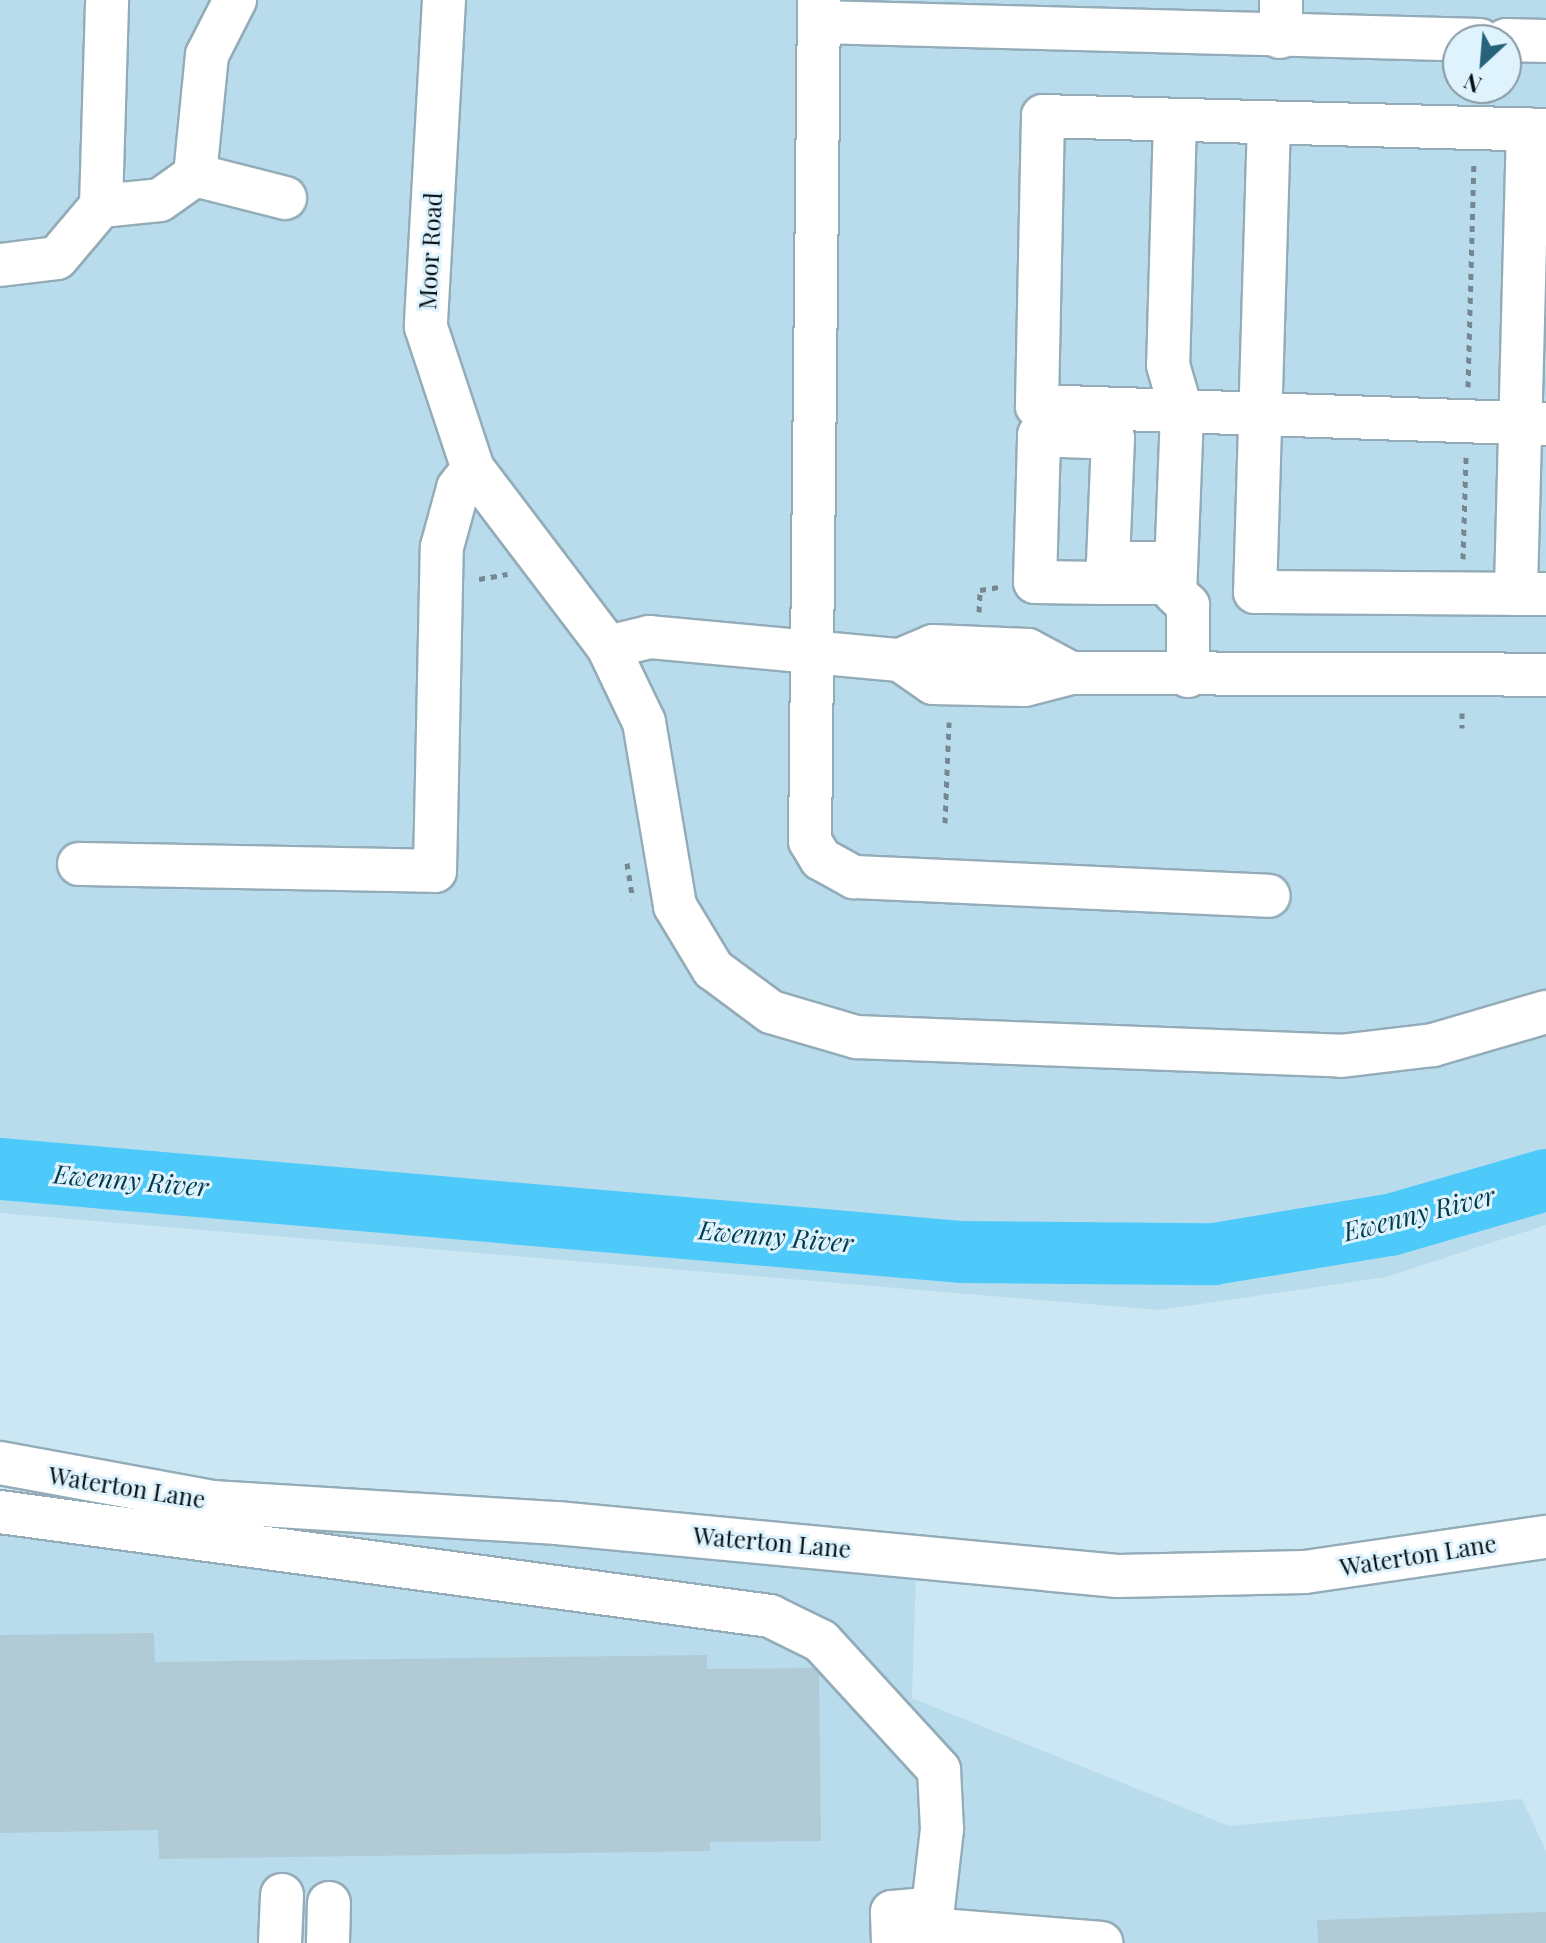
<!DOCTYPE html>
<style>
body{margin:0}
#map{position:relative;width:1546px;height:1943px;overflow:hidden;background:#cce7f4;font-family:"Playfair Display",serif}
div>[style]{position:absolute}
.built>*{inset:0;background:#b9dcec}
.river>*{height:62px;margin:-31px;padding:0 31px;transform-origin:31px;border-radius:31px;background:#4ecafa}
.building>*{inset:0;background:#b0cad6}
.path>*{height:5px;margin-top:-2.5px;transform-origin:0;background:repeating-linear-gradient(90deg,#758891 0 6px,transparent 0 12px)}
.roads{filter:drop-shadow(2px 0 #93acb8) drop-shadow(-2px 0 #93acb8) drop-shadow(0 2px #93acb8) drop-shadow(0 -2px #93acb8)}
.minor>*{height:42px;margin:-21px;padding:0 21px;transform-origin:21px;border-radius:21px;background:#fff}
span{translate:-50% -50%;white-space:nowrap;text-align:center;line-height:1.15;-webkit-text-stroke:6px #def3fd;paint-order:stroke}
.street-label{font-size:24px;color:#071014}
.water-label{font-size:26px;color:#013b4e;font-style:italic}
.north{position:absolute;left:1442px;top:24px;width:80px;height:80px;box-sizing:border-box;background:#def3fd;border:2px solid #8898a0;border-radius:50%;rotate:206deg;font-size:22px;font-weight:700;line-height:32px;text-align:center;color:#071014}
.north::after{content:'';display:block;margin:auto;width:28px;height:36px;background:#26627a;clip-path:polygon(50% 0,100% 100%,50% 72%,0 100%)}
</style>
<div id="map">
<div class="built">
<i style="clip-path:polygon(evenodd,0 0,1546px 0,1546px 1225px,1386px 1277px,1160px 1310px,0 1213px,0 0,1458px 40px,1506px 40px,1506px 88px,1458px 88px,1458px 40px)"></i>
<i style="clip-path:polygon(0 1491px,98px 1511px,916px 1573px,912px 1698px,1229px 1826px,1522px 1799px,1546px 1851px,1546px 1943px,0 1943px)"></i>
</div>
<div class="river">
<i style="left:0;top:1169px;width:966px;rotate:4.93deg"></i>
<i style="left:962px;top:1252px;width:252px;rotate:0.5deg"></i>
<i style="left:1214px;top:1254px;width:178px;rotate:-9.4deg"></i>
<i style="left:1390px;top:1225px;width:162px;rotate:-16.1deg"></i>
</div>
<div class="building">
<i style="clip-path:polygon(154px 1633px,155px 1662px,707px 1655px,707px 1669px,819px 1668px,821px 1841px,710px 1842px,710px 1851px,159px 1859px,158px 1830px,0 1833px,0 1635px)"></i>
<i style="clip-path:polygon(1546px 1912px,1546px 1943px,1318px 1943px,1317px 1920px)"></i>
</div>
<div class="path">
<i style="left:1468px;top:387px;width:222px;rotate:-88.5deg"></i>
<i style="left:1463px;top:559px;width:102px;rotate:-88.3deg"></i>
<i style="left:479px;top:579px;width:29px;rotate:-10deg"></i>
<i style="left:979px;top:612px;width:22px;rotate:-87deg"></i>
<i style="left:980px;top:590px;width:19px;rotate:-9deg"></i>
<i style="left:1462px;top:713px;width:15px;rotate:90deg"></i>
<i style="left:945px;top:823px;width:101px;rotate:-87.7deg"></i>
<i style="left:627px;top:863px;width:36px;rotate:81deg"></i>
</div>
<div class="roads">
<div class="minor">
<i style="left:444px;top:0;width:327px;rotate:93.2deg"></i>
<i style="left:426px;top:327px;width:150px;rotate:71.7deg"></i>
<i style="left:473px;top:469px;width:223px;rotate:52.8deg"></i>
<i style="left:608px;top:647px;width:83px;rotate:64.4deg"></i>
<i style="left:644px;top:722px;width:187px;rotate:80.4deg"></i>
<i style="left:675px;top:906px;width:74px;rotate:58.9deg"></i>
<i style="left:713px;top:969px;width:72px;rotate:36.6deg"></i>
<i style="left:771px;top:1012px;width:89px;rotate:16.4deg"></i>
<i style="left:856px;top:1037px;width:485px;rotate:2.2deg"></i>
<i style="left:1341px;top:1056px;width:93px;rotate:-6.8deg"></i>
<i style="left:1433px;top:1045px;width:118px;rotate:-16.3deg"></i>
<i style="left:819px;top:0;width:841px;rotate:90.61deg"></i>
<i style="left:810px;top:841px;width:21px;rotate:59deg"></i>
<i style="left:821px;top:859px;width:38px;rotate:29deg"></i>
<i style="left:854px;top:877px;width:415px;rotate:2.6deg"></i>
<i style="left:819px;top:22px;width:661px;rotate:1.56deg"></i>
<i style="left:1280px;top:37px;width:37px;rotate:-88deg"></i>
<i style="left:1506px;top:40px;width:40px;rotate:1.4deg"></i>
<i style="left:1175px;top:120px;width:245px;rotate:91.6deg"></i>
<i style="left:1168px;top:365px;width:50px;rotate:73.7deg"></i>
<i style="left:1182px;top:413px;width:180px;rotate:92.2deg"></i>
<i style="left:1175px;top:593px;width:18px;rotate:43deg"></i>
<i style="left:1188px;top:605px;width:71px;rotate:90deg"></i>
<i style="left:1269px;top:122px;width:470px;rotate:91.7deg"></i>
<i style="left:1255px;top:592px;width:261px;rotate:0.4deg"></i>
<i style="left:1528px;top:129px;width:465px;rotate:91.5deg"></i>
<i style="left:1516px;top:594px;width:30px"></i>
<i style="left:1546px;top:130px;width:503px;rotate:-178.41deg"></i>
<i style="left:1043px;top:116px;width:290px;rotate:91.2deg"></i>
<i style="left:1037px;top:406px;width:509px;rotate:2.03deg"></i>
<i style="left:195px;top:175px;width:93px;rotate:14.3deg"></i>
<i style="left:101px;top:206px;width:206px;rotate:-88.3deg"></i>
<i style="left:0;top:265px;width:57px;rotate:-7deg"></i>
<i style="left:57px;top:258px;width:68px;rotate:-49.8deg"></i>
<i style="left:101px;top:206px;width:59px;rotate:-5.8deg"></i>
<i style="left:160px;top:200px;width:43px;rotate:-35.5deg"></i>
<i style="left:195px;top:175px;width:121px;rotate:-84.3deg"></i>
<i style="left:207px;top:55px;width:62px;rotate:-63deg"></i>
<i style="left:1106px;top:583px;width:71px;rotate:-179.2deg"></i>
<i style="left:1035px;top:582px;width:147px;rotate:-88.4deg"></i>
<i style="left:1039px;top:435px;width:74px;rotate:2.3deg"></i>
<i style="left:1113px;top:438px;width:125px;rotate:92.3deg"></i>
<i style="left:1175px;top:583px;width:69px;rotate:180deg"></i>
<i style="left:1106px;top:583px;width:20px;rotate:-84deg"></i>
<i style="left:1108px;top:563px;width:68px"></i>
<i style="left:608px;top:647px;width:43px;rotate:-13.4deg"></i>
<i style="left:650px;top:637px;width:251px;rotate:5.3deg"></i>
<i style="left:1071px;top:673px;width:49px;rotate:-151.9deg"></i>
<i style="left:1028px;top:650px;width:95px;rotate:-177.6deg"></i>
<i style="left:933px;top:646px;width:36px;rotate:157deg"></i>
<i style="left:900px;top:660px;width:40px;rotate:34.9deg"></i>
<i style="left:933px;top:683px;width:92px;rotate:1.2deg"></i>
<i style="left:1025px;top:685px;width:48px;rotate:-14.6deg"></i>
<i style="left:1071px;top:673px;width:475px;rotate:0.2deg"></i>
<i style="left:79px;top:864px;width:356px;rotate:1.1deg"></i>
<i style="left:435px;top:871px;width:324px;rotate:-88.8deg"></i>
<i style="left:442px;top:547px;width:61px;rotate:-74.8deg"></i>
<i style="left:458px;top:488px;width:24px;rotate:-52deg"></i>
<i style="left:0;top:1463px;width:217px;rotate:10.4deg"></i>
<i style="left:213px;top:1502px;width:345px;rotate:3.5deg"></i>
<i style="left:557px;top:1523px;width:563px;rotate:5.4deg"></i>
<i style="left:1118px;top:1576px;width:187px;rotate:-1.2deg"></i>
<i style="left:1305px;top:1572px;width:244px;rotate:-8.3deg"></i>
<i style="left:0;top:1512px;width:777px;rotate:7.69deg"></i>
<i style="left:770px;top:1616px;width:57px;rotate:26.1deg"></i>
<i style="left:821px;top:1641px;width:175px;rotate:47.5deg"></i>
<i style="left:939px;top:1770px;width:59px;rotate:87.1deg"></i>
<i style="left:942px;top:1829px;width:115px;rotate:96.5deg"></i>
<i style="left:928px;top:1929px;width:174px;rotate:4.6deg"></i>
<i style="left:280px;top:1943px;width:48px;rotate:-87.6deg"></i>
<i style="left:328px;top:1943px;width:40px;rotate:-88.6deg"></i>
<i style="left:893px;top:1943px;width:31px;rotate:-92deg"></i>
<i style="left:892px;top:1912px;width:38px;rotate:-5deg"></i>
</div>
</div>
<div class="street-label">
<span style="left:430px;top:251px;rotate:-87deg">Moor Road</span>
<span style="left:127px;top:1487px;rotate:9deg">Waterton Lane</span>
<span style="left:772px;top:1542px;rotate:5deg">Waterton Lane</span>
<span style="left:1418px;top:1555px;rotate:-9deg">Waterton Lane</span>
</div>
<div class="water-label">
<span style="left:131px;top:1180px;rotate:5deg">Ewenny River</span>
<span style="left:1419px;top:1213px;rotate:-14deg">Ewenny River</span>
<span style="left:776px;top:1236px;rotate:5deg">Ewenny River</span>
</div>
<div class="north">N</div>
</div>
